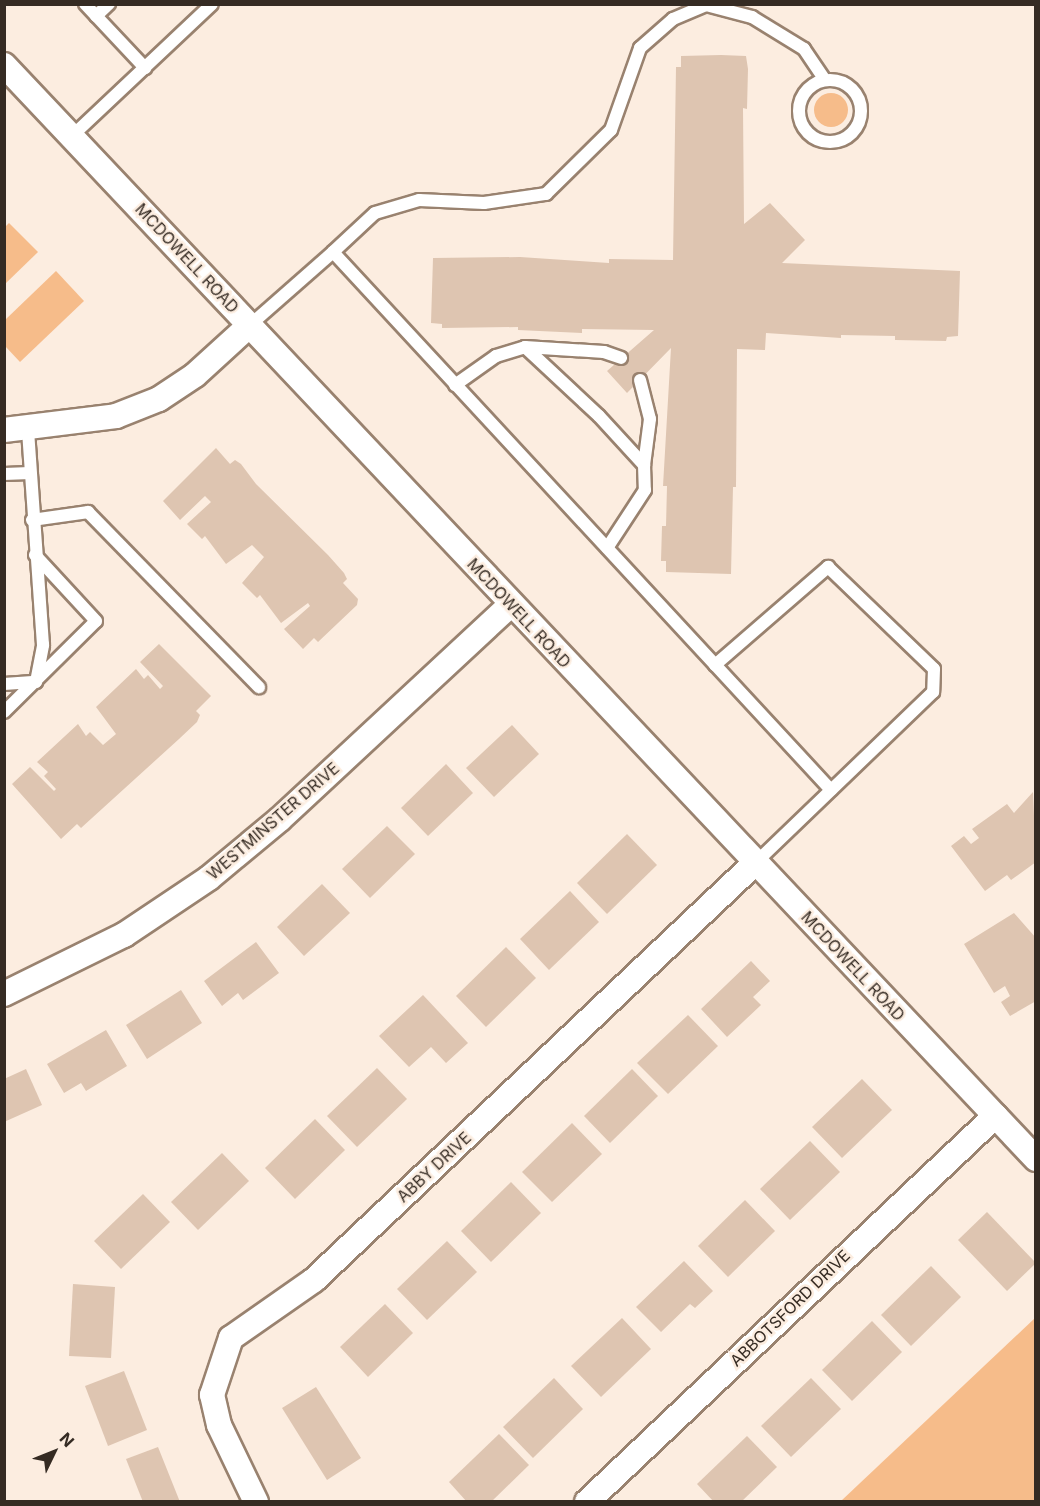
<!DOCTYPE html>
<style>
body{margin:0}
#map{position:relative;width:1040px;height:1506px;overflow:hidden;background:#fcede0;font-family:Inter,sans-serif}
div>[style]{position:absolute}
.green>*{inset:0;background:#f6bc8a}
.round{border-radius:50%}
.building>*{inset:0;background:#dec5b1}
.roads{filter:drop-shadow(2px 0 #99826f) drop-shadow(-2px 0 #99826f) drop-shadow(0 2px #99826f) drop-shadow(0 -2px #99826f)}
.lane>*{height:12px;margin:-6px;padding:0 6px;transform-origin:6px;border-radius:6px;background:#fff}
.lane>.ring{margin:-6px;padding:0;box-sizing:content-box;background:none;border:12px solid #fff;border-radius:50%}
.street>*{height:24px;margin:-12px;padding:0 12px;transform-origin:12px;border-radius:12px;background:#fff}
span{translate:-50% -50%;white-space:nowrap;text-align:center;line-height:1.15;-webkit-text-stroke:5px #fcede0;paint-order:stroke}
.street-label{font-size:16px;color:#352b23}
.frame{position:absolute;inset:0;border:6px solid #352b23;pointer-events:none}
.north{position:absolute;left:24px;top:1422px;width:60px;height:60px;-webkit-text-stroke:4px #fcede0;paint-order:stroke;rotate:47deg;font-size:16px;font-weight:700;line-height:24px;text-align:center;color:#352b23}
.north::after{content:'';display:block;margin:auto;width:21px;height:27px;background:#352b23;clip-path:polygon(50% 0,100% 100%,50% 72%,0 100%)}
</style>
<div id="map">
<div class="green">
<i class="round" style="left:814px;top:93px;width:34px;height:34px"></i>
<i style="clip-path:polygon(9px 223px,38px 252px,5px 284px,5px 227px)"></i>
<i style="clip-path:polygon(56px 271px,84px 301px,20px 362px,5px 346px,5px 320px)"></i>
<i style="clip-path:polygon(1035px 1318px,1035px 1501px,841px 1501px)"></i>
</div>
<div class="building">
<i style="clip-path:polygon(721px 55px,746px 56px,748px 69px,747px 109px,743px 108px,744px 224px,770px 203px,805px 240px,782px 263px,960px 271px,958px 336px,947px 337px,946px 341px,895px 340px,895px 336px,841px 335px,841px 338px,766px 333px,765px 350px,737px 349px,736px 487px,733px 487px,731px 574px,666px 572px,666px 561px,661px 561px,662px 526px,666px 526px,667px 486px,663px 486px,671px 348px,627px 393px,607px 371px,654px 330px,582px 329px,582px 333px,518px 330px,518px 327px,442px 328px,442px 324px,431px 323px,433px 258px,520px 257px,609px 263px,609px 259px,673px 260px,676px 67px,681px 67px,681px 56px)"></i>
<i style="clip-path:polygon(216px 448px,230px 464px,235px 460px,241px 464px,256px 484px,328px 555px,344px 573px,347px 579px,343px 583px,358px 599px,357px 605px,318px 642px,314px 638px,303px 649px,284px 629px,310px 606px,308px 603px,281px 623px,260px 595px,257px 598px,242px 583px,264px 557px,252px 545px,226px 564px,205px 536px,202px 539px,187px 524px,211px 502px,205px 496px,180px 520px,163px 501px)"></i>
<i style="clip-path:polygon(159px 644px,211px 696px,196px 711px,200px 715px,197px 722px,179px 739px,81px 828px,77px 824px,61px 839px,12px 784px,30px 767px,54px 791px,56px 789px,44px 776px,48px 772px,37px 762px,78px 724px,86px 736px,90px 732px,103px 745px,116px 734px,96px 707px,136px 669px,144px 679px,148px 675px,160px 689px,163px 686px,140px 662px)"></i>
<i style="clip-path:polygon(512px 725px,539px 754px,494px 797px,466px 768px)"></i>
<i style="clip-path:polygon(446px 764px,473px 793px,428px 836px,401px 808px)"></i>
<i style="clip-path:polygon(1033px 792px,1036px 862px,1011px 880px,1007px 875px,985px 891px,951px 846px,964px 836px,971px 844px,979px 838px,972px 829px,1007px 804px,1014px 813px)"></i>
<i style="clip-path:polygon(387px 826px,415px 854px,370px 898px,342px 869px)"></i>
<i style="clip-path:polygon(627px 834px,657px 865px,607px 914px,577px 883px)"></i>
<i style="clip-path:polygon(322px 884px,350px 913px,304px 956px,277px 927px)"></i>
<i style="clip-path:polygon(570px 891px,599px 922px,549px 970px,520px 939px)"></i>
<i style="clip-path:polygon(1014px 913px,1036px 938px,1036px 1001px,1010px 1016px,1001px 1002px,1010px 996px,1005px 986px,994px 993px,964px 944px)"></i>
<i style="clip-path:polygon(256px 942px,279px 973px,243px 1000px,238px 993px,222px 1006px,204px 981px)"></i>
<i style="clip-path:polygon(506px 947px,536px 978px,486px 1027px,456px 996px)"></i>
<i style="clip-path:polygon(751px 961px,770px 981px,753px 997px,761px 1005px,727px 1037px,701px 1009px)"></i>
<i style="clip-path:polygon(181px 990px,202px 1023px,147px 1059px,126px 1025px)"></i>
<i style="clip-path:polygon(423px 995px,468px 1043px,446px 1063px,431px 1047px,409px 1067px,379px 1036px)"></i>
<i style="clip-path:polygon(688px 1015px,718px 1046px,668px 1094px,637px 1063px)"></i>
<i style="clip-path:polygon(106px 1030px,127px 1066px,86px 1091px,81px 1083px,64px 1093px,47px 1064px)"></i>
<i style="clip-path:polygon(377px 1068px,407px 1099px,357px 1147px,327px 1116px)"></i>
<i style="clip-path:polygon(26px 1069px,42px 1105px,4px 1122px,4px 1079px)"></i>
<i style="clip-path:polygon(632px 1069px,658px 1096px,610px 1143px,584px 1116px)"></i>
<i style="clip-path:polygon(862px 1079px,892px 1110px,842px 1158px,812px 1127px)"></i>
<i style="clip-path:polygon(315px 1119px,345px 1150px,295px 1199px,265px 1168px)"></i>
<i style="clip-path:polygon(572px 1123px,602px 1154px,552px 1202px,522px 1172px)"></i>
<i style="clip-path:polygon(810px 1141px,840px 1172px,790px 1220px,760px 1189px)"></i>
<i style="clip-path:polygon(222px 1153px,249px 1181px,198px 1230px,171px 1202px)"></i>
<i style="clip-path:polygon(511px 1182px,541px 1213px,491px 1262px,461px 1231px)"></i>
<i style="clip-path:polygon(143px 1194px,170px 1222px,121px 1269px,94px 1241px)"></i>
<i style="clip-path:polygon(745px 1200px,775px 1231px,728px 1277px,698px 1246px)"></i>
<i style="clip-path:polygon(987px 1212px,1036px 1263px,1007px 1291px,958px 1240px)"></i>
<i style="clip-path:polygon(447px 1241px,477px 1272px,427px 1320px,397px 1289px)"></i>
<i style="clip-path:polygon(684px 1261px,713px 1291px,695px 1308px,690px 1304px,661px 1332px,636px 1307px)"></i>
<i style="clip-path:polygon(931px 1266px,961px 1297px,911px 1346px,881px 1315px)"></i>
<i style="clip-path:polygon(73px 1284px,115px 1287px,111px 1358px,69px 1356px)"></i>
<i style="clip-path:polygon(385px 1304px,413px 1333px,368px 1377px,340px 1347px)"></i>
<i style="clip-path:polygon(622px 1318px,651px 1349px,601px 1397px,571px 1366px)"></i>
<i style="clip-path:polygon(872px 1321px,902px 1352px,852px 1401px,822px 1370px)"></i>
<i style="clip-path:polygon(124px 1371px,147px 1430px,108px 1446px,85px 1386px)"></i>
<i style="clip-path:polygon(554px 1378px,583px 1409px,533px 1458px,503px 1427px)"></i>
<i style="clip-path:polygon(811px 1378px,841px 1409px,791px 1457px,761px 1426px)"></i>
<i style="clip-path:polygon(316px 1387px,361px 1458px,327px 1480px,282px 1408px)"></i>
<i style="clip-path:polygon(499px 1434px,529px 1465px,491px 1502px,467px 1502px,449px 1482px)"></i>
<i style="clip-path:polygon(747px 1436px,777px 1467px,741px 1502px,714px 1502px,697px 1484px)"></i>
<i style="clip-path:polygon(158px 1447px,180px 1502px,143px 1502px,126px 1459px)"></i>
</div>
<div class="roads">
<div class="lane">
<i style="left:85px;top:4px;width:88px;rotate:46.8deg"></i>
<i style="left:96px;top:16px;width:18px;rotate:-43deg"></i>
<i class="ring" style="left:799px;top:80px;width:50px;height:50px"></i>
<i style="left:72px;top:136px;width:192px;rotate:-43.3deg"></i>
<i style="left:333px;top:252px;width:57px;rotate:-42.9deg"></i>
<i style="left:375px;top:213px;width:46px;rotate:-16.5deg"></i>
<i style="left:419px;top:200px;width:65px;rotate:2.6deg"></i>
<i style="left:484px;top:203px;width:63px;rotate:-8.3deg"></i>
<i style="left:546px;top:194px;width:91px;rotate:-44.6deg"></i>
<i style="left:611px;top:130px;width:87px;rotate:-70.5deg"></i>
<i style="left:640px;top:48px;width:44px;rotate:-41.3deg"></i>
<i style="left:673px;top:19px;width:36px;rotate:-23deg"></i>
<i style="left:706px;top:5px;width:48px;rotate:14.6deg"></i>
<i style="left:752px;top:17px;width:61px;rotate:31.6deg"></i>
<i style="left:804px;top:49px;width:37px;rotate:56deg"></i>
<i style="left:250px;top:325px;width:111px;rotate:-41.3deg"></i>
<i style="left:333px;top:252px;width:733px;rotate:47.21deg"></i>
<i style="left:525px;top:347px;width:79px;rotate:3.6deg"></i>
<i style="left:604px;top:352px;width:18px;rotate:19deg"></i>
<i style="left:640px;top:380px;width:40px;rotate:75.6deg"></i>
<i style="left:650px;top:419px;width:46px;rotate:97.4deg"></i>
<i style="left:455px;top:385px;width:50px;rotate:-35.3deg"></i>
<i style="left:496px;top:356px;width:30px;rotate:-17deg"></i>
<i style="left:525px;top:347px;width:101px;rotate:43deg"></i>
<i style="left:599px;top:416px;width:67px;rotate:47.4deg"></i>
<i style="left:644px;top:465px;width:25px;rotate:88deg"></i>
<i style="left:645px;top:490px;width:69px;rotate:123.2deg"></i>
<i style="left:4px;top:474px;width:26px;rotate:-2deg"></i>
<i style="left:32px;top:520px;width:57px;rotate:-8.1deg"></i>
<i style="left:88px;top:512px;width:245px;rotate:45.7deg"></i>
<i style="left:715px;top:665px;width:150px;rotate:-40.9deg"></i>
<i style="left:828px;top:567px;width:147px;rotate:43.9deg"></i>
<i style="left:934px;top:669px;width:23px;rotate:92deg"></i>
<i style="left:933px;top:692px;width:247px;rotate:136.1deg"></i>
<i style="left:4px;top:684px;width:32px;rotate:-4deg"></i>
<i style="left:36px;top:682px;width:38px;rotate:-79deg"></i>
<i style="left:43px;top:645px;width:217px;rotate:-94deg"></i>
<i style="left:4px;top:712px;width:129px;rotate:-44.7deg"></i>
<i style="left:96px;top:621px;width:90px;rotate:-132.7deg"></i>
</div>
<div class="street">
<i style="left:4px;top:65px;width:1504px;rotate:46.67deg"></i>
<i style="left:4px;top:430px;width:113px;rotate:-7.1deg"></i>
<i style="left:116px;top:416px;width:46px;rotate:-21.6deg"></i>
<i style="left:159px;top:399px;width:43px;rotate:-33.7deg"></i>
<i style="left:195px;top:375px;width:74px;rotate:-42.3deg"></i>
<i style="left:4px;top:994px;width:134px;rotate:-26.2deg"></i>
<i style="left:124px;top:935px;width:102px;rotate:-33.8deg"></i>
<i style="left:209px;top:878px;width:92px;rotate:-39.7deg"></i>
<i style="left:280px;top:819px;width:316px;rotate:-42.9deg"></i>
<i style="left:256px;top:1502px;width:85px;rotate:-115.7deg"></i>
<i style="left:219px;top:1425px;width:31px;rotate:-103deg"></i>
<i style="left:212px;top:1395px;width:60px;rotate:-71.6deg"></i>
<i style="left:231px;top:1338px;width:101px;rotate:-34.9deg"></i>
<i style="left:314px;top:1280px;width:607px;rotate:-43.4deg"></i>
<i style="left:587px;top:1502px;width:562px;rotate:-43.41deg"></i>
</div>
</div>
<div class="street-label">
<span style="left:187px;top:258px;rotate:47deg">MCDOWELL ROAD</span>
<span style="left:519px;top:613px;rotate:47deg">MCDOWELL ROAD</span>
<span style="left:273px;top:821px;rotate:-41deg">WESTMINSTER DRIVE</span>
<span style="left:853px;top:966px;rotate:47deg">MCDOWELL ROAD</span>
<span style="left:434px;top:1167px;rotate:-43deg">ABBY DRIVE</span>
<span style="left:790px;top:1308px;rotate:-44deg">ABBOTSFORD DRIVE</span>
</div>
<div class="frame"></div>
<div class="north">N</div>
</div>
